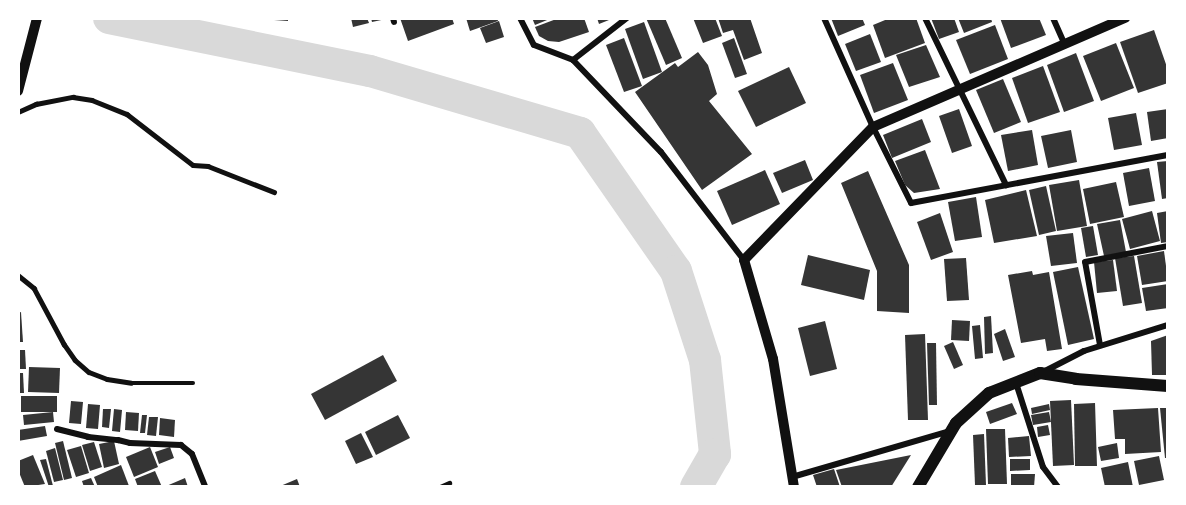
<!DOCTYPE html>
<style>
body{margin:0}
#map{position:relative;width:1186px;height:505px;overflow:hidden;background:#fff;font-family:Raleway,sans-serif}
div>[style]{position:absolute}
.river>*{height:32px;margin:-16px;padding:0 16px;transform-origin:16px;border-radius:16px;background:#d9d9d9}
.building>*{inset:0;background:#353535}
.service>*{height:4.5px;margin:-2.25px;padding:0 2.25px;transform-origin:2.25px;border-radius:2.25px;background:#111}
.minor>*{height:6px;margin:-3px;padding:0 3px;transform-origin:3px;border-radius:3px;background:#111}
.tertiary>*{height:10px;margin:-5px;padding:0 5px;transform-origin:5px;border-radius:5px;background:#111}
.secondary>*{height:12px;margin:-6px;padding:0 6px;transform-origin:6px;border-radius:6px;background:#111}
span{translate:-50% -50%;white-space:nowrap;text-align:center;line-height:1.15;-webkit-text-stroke:4.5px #fff;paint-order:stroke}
.frame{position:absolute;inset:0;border:20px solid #fff;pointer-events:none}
</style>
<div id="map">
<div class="river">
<i style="left:109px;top:18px;width:266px;rotate:11.5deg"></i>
<i style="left:370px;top:71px;width:219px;rotate:16.4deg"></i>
<i style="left:580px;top:133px;width:168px;rotate:55.2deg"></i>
<i style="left:676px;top:271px;width:94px;rotate:72deg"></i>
<i style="left:705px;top:360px;width:95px;rotate:83.9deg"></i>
<i style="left:715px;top:454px;width:38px;rotate:120deg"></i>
</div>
<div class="building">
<i style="clip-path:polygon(274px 18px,288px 18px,288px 21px,274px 20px)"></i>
<i style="clip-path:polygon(351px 18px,367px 18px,369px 23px,353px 27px)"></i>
<i style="clip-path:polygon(371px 18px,386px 18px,386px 19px,372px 22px)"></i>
<i style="clip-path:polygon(400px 18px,452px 18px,454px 24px,408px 41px)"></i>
<i style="clip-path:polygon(466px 18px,497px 18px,498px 21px,470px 31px)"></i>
<i style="clip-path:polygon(532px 18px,552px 18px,535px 25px)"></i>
<i style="clip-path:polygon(559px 18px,584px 18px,589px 32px,559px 42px,548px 41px,539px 36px,535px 27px)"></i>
<i style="clip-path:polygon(597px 18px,614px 18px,599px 24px)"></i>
<i style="clip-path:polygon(646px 18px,665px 18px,682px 58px,666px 65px)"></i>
<i style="clip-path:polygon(693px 18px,715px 18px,722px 36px,703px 43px)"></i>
<i style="clip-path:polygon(718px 18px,750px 18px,762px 53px,744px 60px,733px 30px,723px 33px)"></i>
<i style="clip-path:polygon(831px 18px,862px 18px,865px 25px,838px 36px)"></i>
<i style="clip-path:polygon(890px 18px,916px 18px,925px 43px,885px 58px,873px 25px)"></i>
<i style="clip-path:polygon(931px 18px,954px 18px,959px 32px,939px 39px)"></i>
<i style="clip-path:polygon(958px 18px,991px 18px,992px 22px,964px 33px)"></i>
<i style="clip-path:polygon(1000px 18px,1039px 18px,1046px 35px,1011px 48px)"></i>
<i style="clip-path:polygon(499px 21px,504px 37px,486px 43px,480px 28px)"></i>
<i style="clip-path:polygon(644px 22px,662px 72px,643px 79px,625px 29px)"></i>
<i style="clip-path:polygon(995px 25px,1008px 59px,970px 74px,956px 40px)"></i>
<i style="clip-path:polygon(1154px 30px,1168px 70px,1168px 83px,1138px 93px,1120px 42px)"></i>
<i style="clip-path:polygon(870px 34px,881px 62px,856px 71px,845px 44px)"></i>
<i style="clip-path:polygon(624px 38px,642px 86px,624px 92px,606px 45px)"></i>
<i style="clip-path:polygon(734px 38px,747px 74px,735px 78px,722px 43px)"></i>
<i style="clip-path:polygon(1116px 43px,1134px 88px,1101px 101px,1083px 56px)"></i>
<i style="clip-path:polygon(926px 45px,940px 77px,909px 87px,896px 55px)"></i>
<i style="clip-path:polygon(698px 52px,708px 65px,717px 94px,709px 101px,752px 154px,702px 190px,635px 92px,675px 63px,678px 67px)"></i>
<i style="clip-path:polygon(1076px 53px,1094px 101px,1064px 112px,1047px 65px)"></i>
<i style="clip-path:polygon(893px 63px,908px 100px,874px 113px,860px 75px)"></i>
<i style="clip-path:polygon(1043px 66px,1060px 112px,1028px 123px,1012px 78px)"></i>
<i style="clip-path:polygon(789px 67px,806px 103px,756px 127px,738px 91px)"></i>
<i style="clip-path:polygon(1003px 79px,1021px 122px,994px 133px,976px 90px)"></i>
<i style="clip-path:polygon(959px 109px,972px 146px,952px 153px,939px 116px)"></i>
<i style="clip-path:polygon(1168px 109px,1168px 138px,1151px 141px,1147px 112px)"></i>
<i style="clip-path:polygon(1136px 113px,1142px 145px,1114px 150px,1108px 118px)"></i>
<i style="clip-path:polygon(922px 119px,931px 142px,892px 158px,883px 135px)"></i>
<i style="clip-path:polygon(1032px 130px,1038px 165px,1008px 171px,1001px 135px)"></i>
<i style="clip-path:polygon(1071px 130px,1077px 162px,1048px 168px,1041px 136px)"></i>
<i style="clip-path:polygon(925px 150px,940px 189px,914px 193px,905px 185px,895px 161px)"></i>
<i style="clip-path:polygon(805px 160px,813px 180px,782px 193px,773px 173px)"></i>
<i style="clip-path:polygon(1168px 161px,1168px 198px,1162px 199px,1157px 162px)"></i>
<i style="clip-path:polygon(1149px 168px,1155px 201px,1129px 206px,1123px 173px)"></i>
<i style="clip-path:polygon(765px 170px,780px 204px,732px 225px,717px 191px)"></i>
<i style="clip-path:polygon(868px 171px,909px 265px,909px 313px,877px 311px,877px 271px,841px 183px)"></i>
<i style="clip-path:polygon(1079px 180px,1087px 226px,1057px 231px,1049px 185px)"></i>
<i style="clip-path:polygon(1116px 182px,1124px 217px,1090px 224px,1083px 189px)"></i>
<i style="clip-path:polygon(1046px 186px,1056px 231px,1039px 235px,1029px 190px)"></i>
<i style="clip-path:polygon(1026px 190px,1037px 236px,994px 243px,985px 200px)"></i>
<i style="clip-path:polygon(976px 197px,982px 237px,955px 241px,948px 202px)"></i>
<i style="clip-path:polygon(1152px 211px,1160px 241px,1130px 249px,1122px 219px)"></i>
<i style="clip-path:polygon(1168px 211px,1168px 242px,1161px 243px,1157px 213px)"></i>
<i style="clip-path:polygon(940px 213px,953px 252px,931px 260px,917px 222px)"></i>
<i style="clip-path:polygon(1120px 220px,1126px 252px,1104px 256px,1097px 224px)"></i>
<i style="clip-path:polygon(1093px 226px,1098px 255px,1086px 257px,1081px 228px)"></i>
<i style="clip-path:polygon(1073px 233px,1077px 263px,1051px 266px,1046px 236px)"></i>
<i style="clip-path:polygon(1164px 251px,1168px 281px,1142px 285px,1137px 256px)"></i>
<i style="clip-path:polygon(808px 255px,870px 270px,864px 300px,801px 285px)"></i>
<i style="clip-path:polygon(1134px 256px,1142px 303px,1123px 306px,1115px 258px)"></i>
<i style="clip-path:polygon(966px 258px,969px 300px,947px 301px,944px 259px)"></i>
<i style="clip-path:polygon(1113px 260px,1117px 291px,1097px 293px,1094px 262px)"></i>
<i style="clip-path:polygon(1078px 267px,1094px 339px,1068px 345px,1053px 272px)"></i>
<i style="clip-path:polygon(1032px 271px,1033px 275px,1049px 272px,1062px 349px,1047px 351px,1045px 339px,1021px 343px,1008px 275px)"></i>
<i style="clip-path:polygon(1168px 284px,1168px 308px,1146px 311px,1142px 288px)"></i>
<i style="clip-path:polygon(21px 312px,23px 342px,18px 342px,18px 313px)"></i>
<i style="clip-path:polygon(991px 316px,993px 353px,985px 354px,984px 317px)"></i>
<i style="clip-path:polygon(952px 320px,970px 321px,969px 341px,951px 340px)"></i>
<i style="clip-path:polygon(825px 321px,837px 369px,810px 376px,798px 328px)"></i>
<i style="clip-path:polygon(980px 325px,983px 358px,975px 359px,972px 326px)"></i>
<i style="clip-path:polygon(1005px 329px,1015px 357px,1003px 361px,994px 334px)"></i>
<i style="clip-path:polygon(925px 334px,928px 420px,908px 420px,905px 335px)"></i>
<i style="clip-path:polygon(1168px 335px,1168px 375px,1152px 375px,1151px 341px)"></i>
<i style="clip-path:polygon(953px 342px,963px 365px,954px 369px,944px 346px)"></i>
<i style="clip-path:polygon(927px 343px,936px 343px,937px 405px,929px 405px)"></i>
<i style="clip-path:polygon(18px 350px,25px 350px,26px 369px,18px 369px)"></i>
<i style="clip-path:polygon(383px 355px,397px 381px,325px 420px,311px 394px)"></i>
<i style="clip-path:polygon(29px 367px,60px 368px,59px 393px,28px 392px)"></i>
<i style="clip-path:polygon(18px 373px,23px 373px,24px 393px,18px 393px)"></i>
<i style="clip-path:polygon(21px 396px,57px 396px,57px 412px,21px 412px)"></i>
<i style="clip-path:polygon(1071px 400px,1074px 465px,1053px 466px,1050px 401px)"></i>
<i style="clip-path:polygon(71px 401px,83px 402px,81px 424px,69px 423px)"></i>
<i style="clip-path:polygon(1012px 403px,1017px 414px,990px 424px,986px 412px)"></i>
<i style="clip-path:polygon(1095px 403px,1097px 466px,1075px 466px,1074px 404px)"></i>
<i style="clip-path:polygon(88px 404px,100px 405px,98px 429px,86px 428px)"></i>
<i style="clip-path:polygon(1049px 404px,1050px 410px,1032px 414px,1031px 408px)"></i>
<i style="clip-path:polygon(1158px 408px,1161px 452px,1125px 454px,1125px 439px,1115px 439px,1113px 410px)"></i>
<i style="clip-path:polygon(1160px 408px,1168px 408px,1168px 458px,1165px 458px)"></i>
<i style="clip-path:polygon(103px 409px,111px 409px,109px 428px,102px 427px)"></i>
<i style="clip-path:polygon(114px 409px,122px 410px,120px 432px,112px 431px)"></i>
<i style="clip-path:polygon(53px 412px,54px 422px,24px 425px,23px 415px)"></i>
<i style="clip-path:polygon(126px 412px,139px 413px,138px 431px,125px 430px)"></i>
<i style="clip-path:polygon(1049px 412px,1051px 422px,1033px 425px,1031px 415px)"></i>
<i style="clip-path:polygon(142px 415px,147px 415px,145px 433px,140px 433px)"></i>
<i style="clip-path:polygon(398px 415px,410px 438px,376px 455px,365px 432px)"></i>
<i style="clip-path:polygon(149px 417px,158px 417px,156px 436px,147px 435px)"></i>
<i style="clip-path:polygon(160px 418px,175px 420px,174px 437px,159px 435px)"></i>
<i style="clip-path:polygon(1048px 425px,1050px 435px,1038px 437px,1037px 427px)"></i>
<i style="clip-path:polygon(45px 426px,47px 436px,18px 441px,18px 430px)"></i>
<i style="clip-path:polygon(986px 429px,1005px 429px,1007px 484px,988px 484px)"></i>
<i style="clip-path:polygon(361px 433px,373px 457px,356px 464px,345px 441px)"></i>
<i style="clip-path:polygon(984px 434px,986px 485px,975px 485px,973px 435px)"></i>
<i style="clip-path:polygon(1029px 436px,1031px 456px,1009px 457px,1008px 438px)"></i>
<i style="clip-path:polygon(63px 441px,72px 478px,64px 480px,55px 443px)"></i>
<i style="clip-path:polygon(114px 441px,119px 464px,104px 468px,99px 444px)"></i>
<i style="clip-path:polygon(94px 442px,102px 467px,90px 471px,82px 445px)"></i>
<i style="clip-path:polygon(1117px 443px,1119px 458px,1101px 461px,1098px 447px)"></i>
<i style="clip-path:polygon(81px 446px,89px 473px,76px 477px,67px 450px)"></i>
<i style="clip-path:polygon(150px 447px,158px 467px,134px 477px,126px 457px)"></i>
<i style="clip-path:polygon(170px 447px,174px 458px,159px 464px,155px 452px)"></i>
<i style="clip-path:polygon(55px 448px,63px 480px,54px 482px,46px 451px)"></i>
<i style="clip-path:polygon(33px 455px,45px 484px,25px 487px,18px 470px,18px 461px)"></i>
<i style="clip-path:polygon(911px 455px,891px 487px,842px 487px,836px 470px)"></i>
<i style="clip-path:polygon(1159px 456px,1164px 480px,1139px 485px,1134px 461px)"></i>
<i style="clip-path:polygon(46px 459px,53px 486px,49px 487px,40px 460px)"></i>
<i style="clip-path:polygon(1010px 459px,1030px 459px,1030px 470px,1010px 471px)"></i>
<i style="clip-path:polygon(1128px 462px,1133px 487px,1105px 487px,1101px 468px)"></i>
<i style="clip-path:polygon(121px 465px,129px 486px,98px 487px,94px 477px)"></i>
<i style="clip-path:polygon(834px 469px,840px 487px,817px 487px,813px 475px)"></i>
<i style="clip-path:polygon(155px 471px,162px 487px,138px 487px,135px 479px)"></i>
<i style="clip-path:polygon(1011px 474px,1035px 474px,1034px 487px,1011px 487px)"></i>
<i style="clip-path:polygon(91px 478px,95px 487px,84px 487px,82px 481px)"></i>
<i style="clip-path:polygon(185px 478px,188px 487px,164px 487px)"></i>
<i style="clip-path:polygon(297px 479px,300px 487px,278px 487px)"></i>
</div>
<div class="service">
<i style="left:18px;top:112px;width:20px;rotate:-24deg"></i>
<i style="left:36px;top:104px;width:38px;rotate:-11deg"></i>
<i style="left:73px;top:97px;width:19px;rotate:9deg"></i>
<i style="left:92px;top:100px;width:38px;rotate:22deg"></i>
<i style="left:127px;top:114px;width:83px;rotate:37.7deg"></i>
<i style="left:193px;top:165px;width:15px;rotate:4deg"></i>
<i style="left:208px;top:166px;width:71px;rotate:21.5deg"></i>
<i style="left:18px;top:275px;width:21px;rotate:39deg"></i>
<i style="left:34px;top:288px;width:64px;rotate:61.8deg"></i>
<i style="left:64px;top:344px;width:19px;rotate:55deg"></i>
<i style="left:75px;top:360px;width:18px;rotate:41deg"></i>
<i style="left:89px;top:372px;width:19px;rotate:21deg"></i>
<i style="left:107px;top:379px;width:24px;rotate:9deg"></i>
<i style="left:131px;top:383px;width:62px"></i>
<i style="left:440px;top:487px;width:10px;rotate:-24deg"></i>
</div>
<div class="minor">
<i style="left:393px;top:18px;width:4px;rotate:76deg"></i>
<i style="left:520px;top:18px;width:30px;rotate:63deg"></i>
<i style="left:534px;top:45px;width:42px;rotate:21deg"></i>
<i style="left:573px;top:60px;width:127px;rotate:46.3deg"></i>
<i style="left:661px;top:152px;width:136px;rotate:52.5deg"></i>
<i style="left:824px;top:18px;width:120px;rotate:65.8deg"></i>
<i style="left:873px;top:127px;width:85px;rotate:63.4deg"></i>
<i style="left:911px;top:203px;width:261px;rotate:-10.6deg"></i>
<i style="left:925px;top:18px;width:186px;rotate:64.1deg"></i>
<i style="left:1053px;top:18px;width:27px;rotate:66deg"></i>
<i style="left:573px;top:60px;width:68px;rotate:-37.9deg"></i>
<i style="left:1100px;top:345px;width:84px;rotate:-100.2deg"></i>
<i style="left:1085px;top:262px;width:85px;rotate:-10.9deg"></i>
<i style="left:1043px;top:372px;width:46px;rotate:-27.1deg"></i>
<i style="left:1084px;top:351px;width:88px;rotate:-17.2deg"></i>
<i style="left:1016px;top:383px;width:88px;rotate:72.2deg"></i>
<i style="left:1043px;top:467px;width:25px;rotate:53deg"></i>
<i style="left:57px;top:429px;width:32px;rotate:14deg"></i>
<i style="left:88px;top:437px;width:30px;rotate:6deg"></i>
<i style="left:118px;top:440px;width:12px;rotate:14deg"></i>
<i style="left:130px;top:443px;width:51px;rotate:2.2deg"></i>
<i style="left:181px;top:445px;width:14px;rotate:39deg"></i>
<i style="left:192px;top:454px;width:35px;rotate:68deg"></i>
<i style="left:792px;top:477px;width:165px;rotate:-16.2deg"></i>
</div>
<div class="tertiary">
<i style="left:18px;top:91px;width:75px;rotate:-75.4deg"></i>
<i style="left:794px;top:487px;width:130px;rotate:-99.3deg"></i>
<i style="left:773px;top:359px;width:103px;rotate:-106.3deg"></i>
<i style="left:744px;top:260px;width:185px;rotate:-45.9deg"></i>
<i style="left:873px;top:127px;width:275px;rotate:-23.4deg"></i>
</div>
<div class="secondary">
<i style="left:918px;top:487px;width:74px;rotate:-59.3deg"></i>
<i style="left:956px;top:423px;width:45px;rotate:-42.3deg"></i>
<i style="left:989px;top:393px;width:55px;rotate:-21.4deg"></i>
<i style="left:1040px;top:373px;width:36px;rotate:9deg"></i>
<i style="left:1076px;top:379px;width:92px;rotate:4.4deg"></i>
</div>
<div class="frame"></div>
</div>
